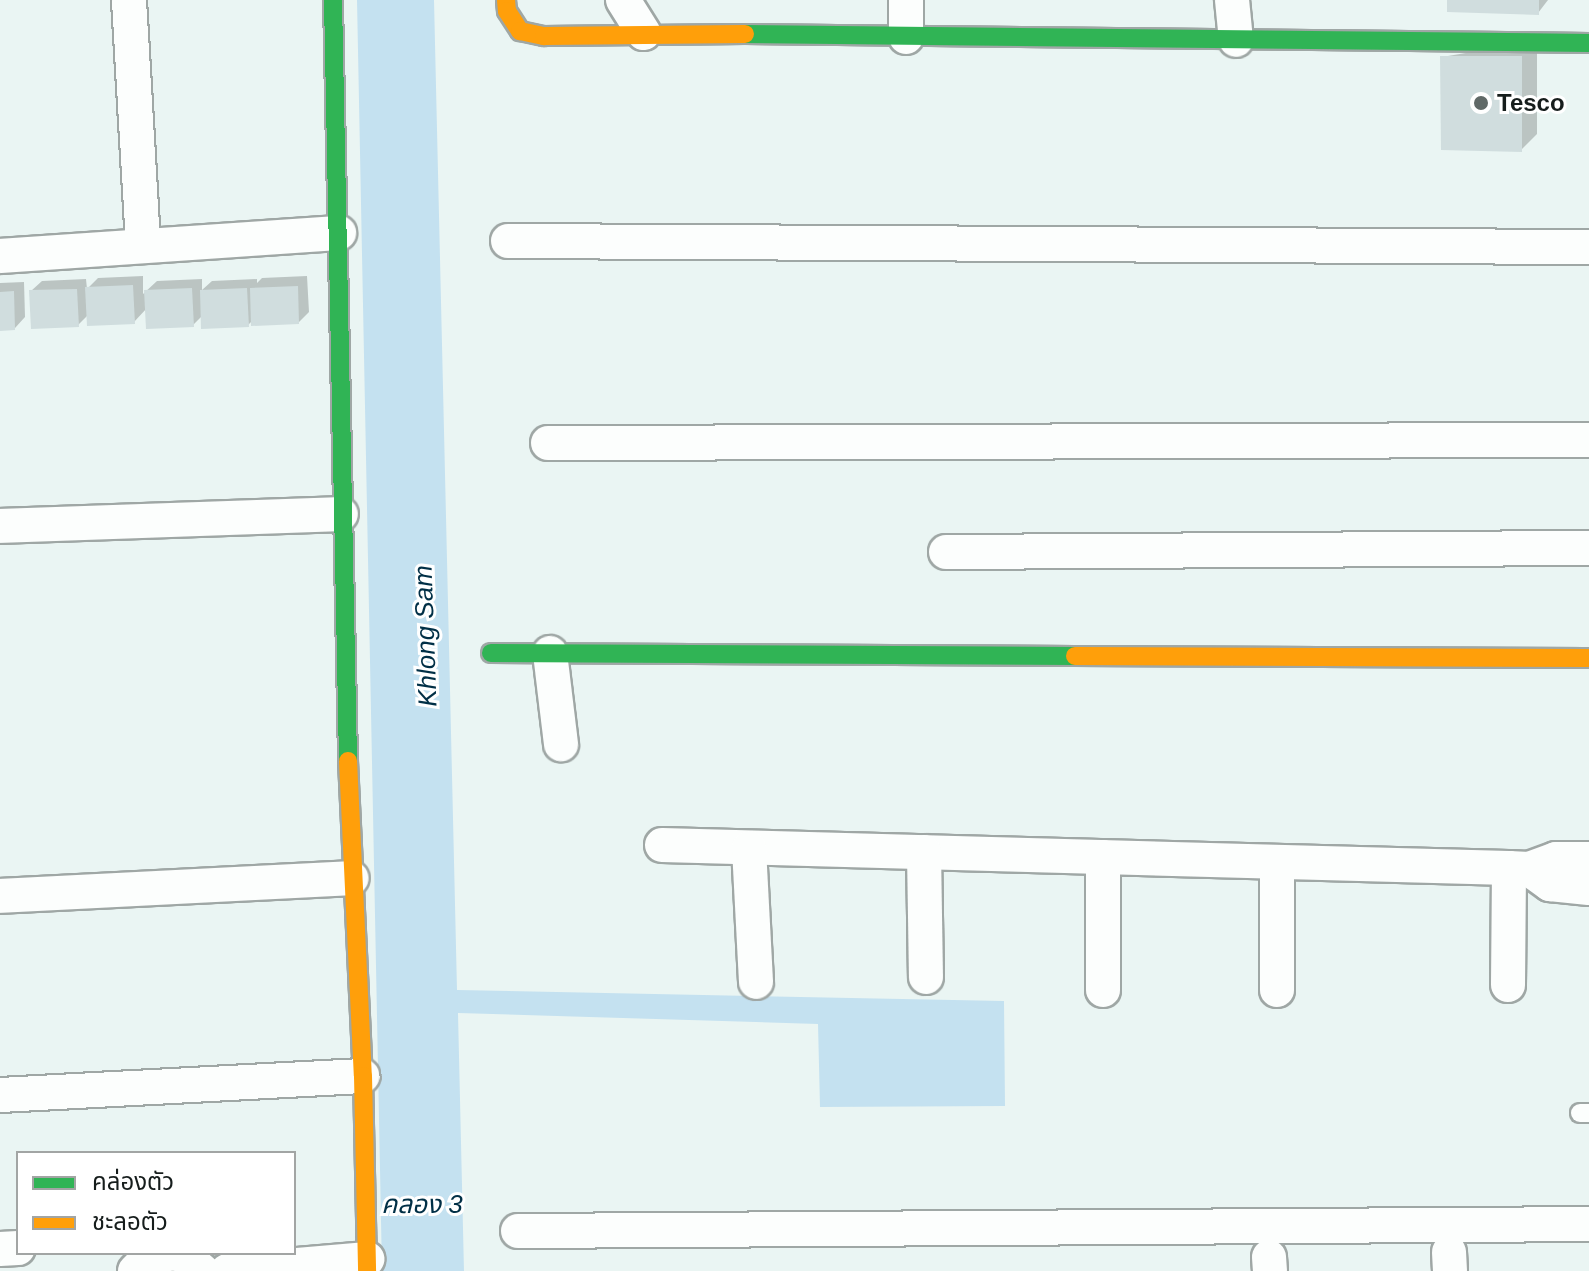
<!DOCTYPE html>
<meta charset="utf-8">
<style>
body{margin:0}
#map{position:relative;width:1589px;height:1271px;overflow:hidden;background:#eaf5f3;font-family:Helvetica,"Noto Sans Thai",sans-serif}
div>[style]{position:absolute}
.water>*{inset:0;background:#c4e1f0}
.shadow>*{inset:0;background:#0003}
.building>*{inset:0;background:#d0ddde}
.roads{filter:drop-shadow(2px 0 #9fa7a5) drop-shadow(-2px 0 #9fa7a5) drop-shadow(0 2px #9fa7a5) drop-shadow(0 -2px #9fa7a5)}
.lane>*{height:18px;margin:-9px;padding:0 9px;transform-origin:9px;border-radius:9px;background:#fcfefd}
.street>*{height:34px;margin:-17px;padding:0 17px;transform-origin:17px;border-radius:17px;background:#fcfefd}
.fast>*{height:18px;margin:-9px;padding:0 9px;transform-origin:9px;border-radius:9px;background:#30b455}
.slow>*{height:18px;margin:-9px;padding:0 9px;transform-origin:9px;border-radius:9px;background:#ff9f0a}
.dots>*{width:22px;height:22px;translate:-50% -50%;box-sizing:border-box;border:4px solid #fff;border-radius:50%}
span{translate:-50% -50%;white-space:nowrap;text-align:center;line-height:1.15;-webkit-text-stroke:6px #fff;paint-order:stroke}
.poi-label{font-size:24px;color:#161d1c;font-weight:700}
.left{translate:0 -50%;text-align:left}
.water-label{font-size:26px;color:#002f46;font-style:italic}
.legend{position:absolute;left:16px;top:1151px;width:280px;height:104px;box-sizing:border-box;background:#fff;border:2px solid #a2a5a4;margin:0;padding:10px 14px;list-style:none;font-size:24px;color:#161d1c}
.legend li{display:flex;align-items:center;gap:16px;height:40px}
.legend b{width:40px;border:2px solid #a2a5a4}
</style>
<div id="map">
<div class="water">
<i style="clip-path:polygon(357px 0,434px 0,457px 990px,1004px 1001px,1005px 1106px,820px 1107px,818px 1024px,458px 1013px,464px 1271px,382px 1271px)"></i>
</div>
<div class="shadow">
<i style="clip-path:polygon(1449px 0,1548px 0,1538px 13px)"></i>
<i style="clip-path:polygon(1537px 41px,1537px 134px,1521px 150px,1442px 57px)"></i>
<i style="clip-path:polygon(143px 276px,143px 294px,157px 281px,202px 279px,202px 290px,212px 281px,257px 279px,257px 283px,262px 278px,307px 276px,309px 312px,299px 322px,253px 320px,248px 325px,203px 315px,193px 325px,147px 308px,134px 322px,88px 315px,78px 325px,31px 291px,42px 281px,86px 279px,87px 289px,98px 278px)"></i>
<i style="clip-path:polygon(24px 282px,25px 317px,15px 328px,0 329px,0 283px)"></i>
</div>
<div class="building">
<i style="clip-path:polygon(1447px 0,1539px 0,1539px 15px,1447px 12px)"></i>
<i style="clip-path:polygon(1440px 56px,1522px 56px,1522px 152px,1441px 150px)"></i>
<i style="clip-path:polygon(133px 285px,135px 324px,87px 326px,85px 287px)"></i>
<i style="clip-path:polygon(298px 286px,299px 324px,251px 326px,250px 288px)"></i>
<i style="clip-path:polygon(192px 288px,194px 327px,146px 329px,144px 290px)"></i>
<i style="clip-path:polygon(247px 288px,249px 327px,201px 329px,200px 290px)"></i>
<i style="clip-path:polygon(77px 289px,79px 327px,31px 329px,29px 290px)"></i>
<i style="clip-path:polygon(14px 291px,15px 330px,0 331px,0 292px)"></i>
</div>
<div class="roads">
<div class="lane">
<i style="left:1580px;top:1113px;width:9px"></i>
</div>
<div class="street">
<i style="left:129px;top:0;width:244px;rotate:86.7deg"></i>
<i style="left:623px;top:0;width:39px;rotate:58deg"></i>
<i style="left:906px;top:0;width:37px;rotate:90deg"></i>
<i style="left:1232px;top:0;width:40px;rotate:84.3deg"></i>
<i style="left:508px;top:241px;width:1081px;rotate:0.32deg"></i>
<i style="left:0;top:256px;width:340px;rotate:-3.9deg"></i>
<i style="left:548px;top:443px;width:1041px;rotate:-0.17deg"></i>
<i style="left:0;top:526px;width:341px;rotate:-2deg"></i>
<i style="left:946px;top:552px;width:643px;rotate:-0.36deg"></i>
<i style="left:550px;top:653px;width:92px;rotate:83.1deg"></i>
<i style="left:662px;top:845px;width:847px;rotate:1.56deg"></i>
<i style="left:1509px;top:868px;width:20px;rotate:3deg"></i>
<i style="left:1529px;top:869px;width:29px;rotate:-20deg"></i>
<i style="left:1556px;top:859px;width:33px"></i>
<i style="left:749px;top:848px;width:134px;rotate:87deg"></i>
<i style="left:924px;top:852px;width:125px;rotate:89.1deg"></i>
<i style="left:1103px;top:857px;width:133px;rotate:90deg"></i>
<i style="left:1529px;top:869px;width:26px;rotate:36deg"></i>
<i style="left:1550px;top:884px;width:39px;rotate:6deg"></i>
<i style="left:0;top:896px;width:352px;rotate:-2.9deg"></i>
<i style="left:1508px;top:985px;width:117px;rotate:-89.5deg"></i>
<i style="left:1277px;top:990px;width:128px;rotate:-90deg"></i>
<i style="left:0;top:1095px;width:363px;rotate:-3deg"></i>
<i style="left:518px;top:1231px;width:1071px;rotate:-0.37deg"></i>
<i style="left:0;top:1249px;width:18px;rotate:-3deg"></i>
<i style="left:1449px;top:1252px;width:19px;rotate:87deg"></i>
<i style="left:1269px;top:1257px;width:14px;rotate:86deg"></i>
<i style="left:135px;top:1271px;width:17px;rotate:-45deg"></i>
<i style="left:147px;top:1259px;width:27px;rotate:-13deg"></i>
<i style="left:173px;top:1253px;width:12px;rotate:14deg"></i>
<i style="left:185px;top:1256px;width:23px;rotate:41deg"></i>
<i style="left:227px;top:1271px;width:141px;rotate:-4.9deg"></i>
</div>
<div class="fast">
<i style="left:333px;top:0;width:761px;rotate:88.87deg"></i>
<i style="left:745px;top:34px;width:844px;rotate:0.61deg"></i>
<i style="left:491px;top:653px;width:584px;rotate:0.29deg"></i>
</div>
<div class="slow">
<i style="left:506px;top:0;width:11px;rotate:85deg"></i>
<i style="left:507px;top:11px;width:24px;rotate:57deg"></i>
<i style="left:520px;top:31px;width:25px;rotate:12deg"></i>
<i style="left:544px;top:36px;width:201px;rotate:-0.6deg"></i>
<i style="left:1075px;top:656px;width:514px;rotate:0.22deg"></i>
<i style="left:348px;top:761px;width:315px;rotate:87.3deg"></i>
<i style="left:363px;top:1076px;width:195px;rotate:88.8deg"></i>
</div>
</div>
<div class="dots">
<i style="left:1481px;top:103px;background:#606967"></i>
</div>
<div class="poi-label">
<span class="left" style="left:1497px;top:103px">Tesco</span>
</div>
<div class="water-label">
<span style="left:426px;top:636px;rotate:-92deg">Khlong Sam</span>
<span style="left:422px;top:1205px">คลอง 3</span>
</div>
<ul class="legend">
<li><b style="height:10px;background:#30b455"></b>คล่องตัว</li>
<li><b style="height:10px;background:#ff9f0a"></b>ชะลอตัว</li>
</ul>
</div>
